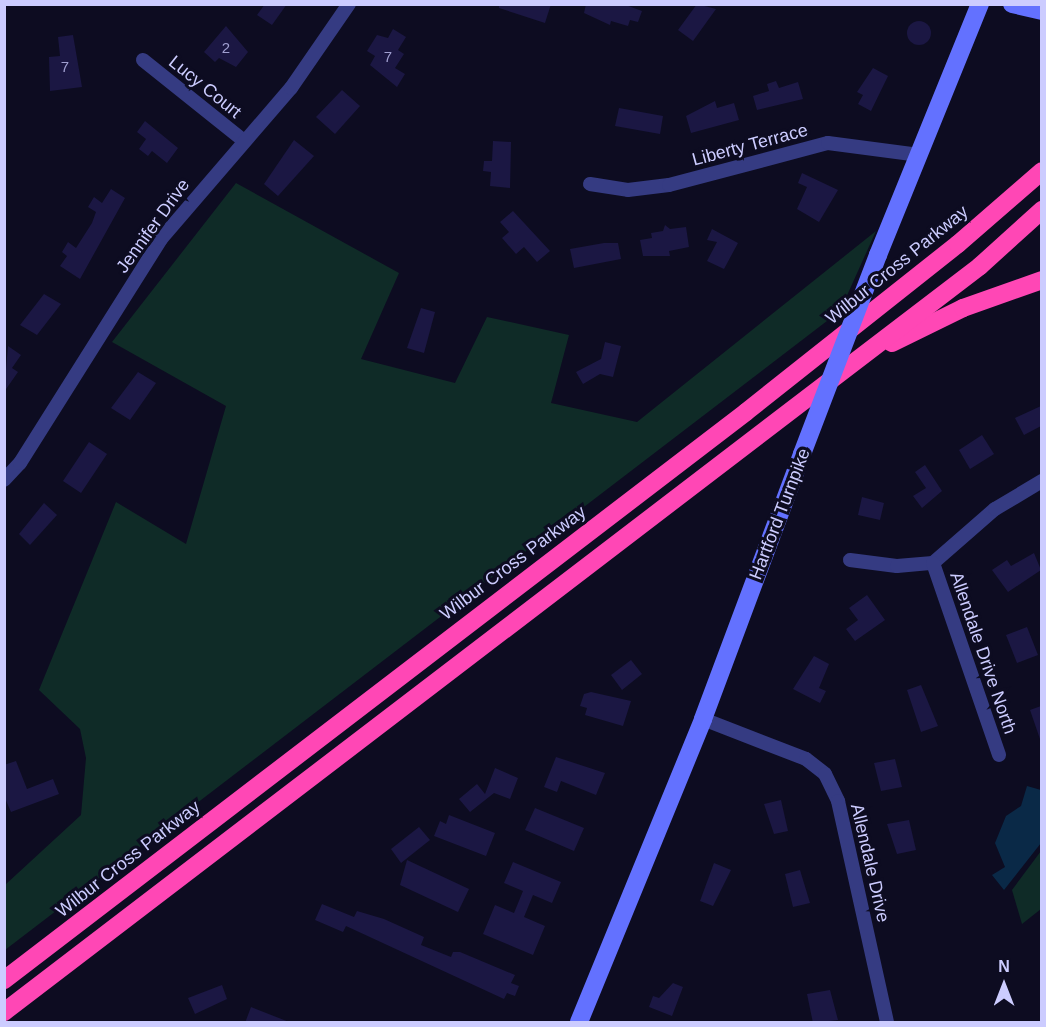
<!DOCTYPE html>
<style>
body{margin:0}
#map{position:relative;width:1046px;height:1027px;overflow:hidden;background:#0d0c21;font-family:Arial,sans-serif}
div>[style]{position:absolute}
.green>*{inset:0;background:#0f2b27}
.water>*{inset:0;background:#0a2947}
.building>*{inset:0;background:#1b1743}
.round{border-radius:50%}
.street>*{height:14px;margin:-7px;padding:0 7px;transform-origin:7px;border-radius:7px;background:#353b82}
.secondary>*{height:18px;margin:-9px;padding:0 9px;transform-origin:9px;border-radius:9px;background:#6371ff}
.highway>*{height:18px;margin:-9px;padding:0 9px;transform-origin:9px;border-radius:9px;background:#ff47b5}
.secondary-bridge>*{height:18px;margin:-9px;padding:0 9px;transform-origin:9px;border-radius:9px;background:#6371ff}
span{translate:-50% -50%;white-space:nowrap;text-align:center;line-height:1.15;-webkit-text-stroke:6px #0d0c21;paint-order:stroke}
.number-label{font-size:15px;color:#a09fd0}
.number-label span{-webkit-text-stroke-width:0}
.street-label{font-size:18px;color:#ccf}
.frame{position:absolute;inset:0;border:6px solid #ccf;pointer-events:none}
.north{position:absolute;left:974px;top:955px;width:60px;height:60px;-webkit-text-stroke:4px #0d0c21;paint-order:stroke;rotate:0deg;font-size:16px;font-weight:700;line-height:24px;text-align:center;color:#ccf}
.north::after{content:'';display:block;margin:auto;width:21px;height:27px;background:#ccf;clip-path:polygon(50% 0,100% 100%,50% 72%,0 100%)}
</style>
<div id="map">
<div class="green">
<i style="clip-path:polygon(236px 183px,399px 273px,361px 359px,455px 383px,487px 317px,569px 335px,551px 403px,637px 422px,876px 231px,840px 311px,5px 950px,5px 885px,81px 815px,86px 758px,80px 729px,39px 690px,116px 502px,186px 544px,226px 406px,112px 342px)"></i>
<i style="clip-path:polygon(1041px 851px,1041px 909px,1022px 924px,1012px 890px)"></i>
</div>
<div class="water">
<i style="clip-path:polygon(1027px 786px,1041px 790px,1041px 843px,1004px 890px,992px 875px,1005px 867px,995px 843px,1006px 816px,1021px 806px)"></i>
</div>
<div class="building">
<i style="clip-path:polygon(265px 4px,287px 4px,272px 25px,257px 15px)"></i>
<i style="clip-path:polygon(499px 4px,551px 4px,545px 23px,499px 8px)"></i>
<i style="clip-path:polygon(586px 4px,623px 4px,642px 11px,638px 22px,630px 20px,628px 26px,611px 21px,610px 25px,584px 13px)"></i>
<i style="clip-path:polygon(697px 4px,716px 9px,693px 41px,678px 30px)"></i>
<i class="round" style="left:907px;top:21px;width:24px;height:24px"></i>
<i style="clip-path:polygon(226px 26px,248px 52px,236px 67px,219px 58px,215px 62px,204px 52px)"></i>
<i style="clip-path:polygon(393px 29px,406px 37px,398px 50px,404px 54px,395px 68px,405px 74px,397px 87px,370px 65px,375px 56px,367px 51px,377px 35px,388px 38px)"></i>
<i style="clip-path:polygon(73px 35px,82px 87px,50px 91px,49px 57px,60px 56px,58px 37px)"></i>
<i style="clip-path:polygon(873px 68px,888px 76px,871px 111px,858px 104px,863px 95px,857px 92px)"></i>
<i style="clip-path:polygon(776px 81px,779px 88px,798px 82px,803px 99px,757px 110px,753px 96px,769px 91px,767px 84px)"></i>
<i style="clip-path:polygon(342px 90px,360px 106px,335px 134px,316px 117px)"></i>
<i style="clip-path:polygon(715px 101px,717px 108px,734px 103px,739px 120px,691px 133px,686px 116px)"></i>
<i style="clip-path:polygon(619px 108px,663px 116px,660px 134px,615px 126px)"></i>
<i style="clip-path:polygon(145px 121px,178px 148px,167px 163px,152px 151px,148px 156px,139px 149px,146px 139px,137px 132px)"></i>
<i style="clip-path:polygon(294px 140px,314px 156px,278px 196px,264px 184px)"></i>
<i style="clip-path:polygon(493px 141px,511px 142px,510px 188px,490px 186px,491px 172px,483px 171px,484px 161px,492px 161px)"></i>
<i style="clip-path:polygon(802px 173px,838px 190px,819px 222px,797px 209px,807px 187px,798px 183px)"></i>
<i style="clip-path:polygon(111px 189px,125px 198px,80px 279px,60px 266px,67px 256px,62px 252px,68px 242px,76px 248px,92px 223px,96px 212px,88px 207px,94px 197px,102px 203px)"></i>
<i style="clip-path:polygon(513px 211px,550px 251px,537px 262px,524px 247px,516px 254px,502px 238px,509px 232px,500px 222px)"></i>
<i style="clip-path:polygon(665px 225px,670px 229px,686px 227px,689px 247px,669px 251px,670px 256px,643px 256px,640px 240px,652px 238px,651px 233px,663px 231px)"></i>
<i style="clip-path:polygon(712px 229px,738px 243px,724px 269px,707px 261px,717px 242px,707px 240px)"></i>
<i style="clip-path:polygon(604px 243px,618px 243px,621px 259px,574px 268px,570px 249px)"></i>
<i style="clip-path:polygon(44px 294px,61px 304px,37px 335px,20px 325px)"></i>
<i style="clip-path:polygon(421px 308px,435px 312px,424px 353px,407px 348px)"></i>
<i style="clip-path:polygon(605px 342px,621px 346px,613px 377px,600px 374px,583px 384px,576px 372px,601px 359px)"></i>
<i style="clip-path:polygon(8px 346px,21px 355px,12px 368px,18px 372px,4px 392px)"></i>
<i style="clip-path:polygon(138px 372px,156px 383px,130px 420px,111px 408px)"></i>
<i style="clip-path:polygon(1041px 406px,1041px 426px,1024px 435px,1015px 418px)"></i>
<i style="clip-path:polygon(982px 435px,994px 454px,970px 469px,959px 450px)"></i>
<i style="clip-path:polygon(89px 442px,107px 454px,81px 493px,63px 481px)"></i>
<i style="clip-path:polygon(925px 465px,942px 491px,922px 508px,913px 496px,926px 488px,915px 472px)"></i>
<i style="clip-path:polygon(862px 497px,884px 503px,880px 520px,858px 515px)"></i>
<i style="clip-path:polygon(44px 503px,57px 515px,30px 545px,19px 534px)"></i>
<i style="clip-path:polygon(1034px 553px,1041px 570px,1008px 592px,992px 570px,1007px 560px,1011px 566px)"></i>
<i style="clip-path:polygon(867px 595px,885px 620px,855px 641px,846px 629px,858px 620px,849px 608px)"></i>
<i style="clip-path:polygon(1027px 627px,1038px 655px,1017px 663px,1006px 635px)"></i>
<i style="clip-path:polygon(814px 656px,829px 664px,819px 688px,826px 691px,820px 703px,793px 689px)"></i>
<i style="clip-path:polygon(631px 660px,642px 674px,622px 690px,611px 675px)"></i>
<i style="clip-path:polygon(921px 685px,938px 726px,921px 732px,907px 690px)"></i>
<i style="clip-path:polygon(591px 692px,631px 701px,623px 726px,585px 715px,587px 708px,580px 706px,584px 694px)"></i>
<i style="clip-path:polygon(1041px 706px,1041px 739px,1040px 739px,1030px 710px)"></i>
<i style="clip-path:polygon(556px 757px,605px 773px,596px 795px,561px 781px,557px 792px,544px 787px)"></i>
<i style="clip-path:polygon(895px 759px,902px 787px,881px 791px,874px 763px)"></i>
<i style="clip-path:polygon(16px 761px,27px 789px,53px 779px,59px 794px,11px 812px,4px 796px,4px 765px)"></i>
<i style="clip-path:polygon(495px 768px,518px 778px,510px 799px,494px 793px,470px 812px,459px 799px,477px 784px,485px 794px)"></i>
<i style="clip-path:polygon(781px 800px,788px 831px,774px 834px,764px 804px)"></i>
<i style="clip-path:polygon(535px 808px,584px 828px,574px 851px,525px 830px)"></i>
<i style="clip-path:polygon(449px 815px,495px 833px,486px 856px,434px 836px,440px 821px,446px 824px)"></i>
<i style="clip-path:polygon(909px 820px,916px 850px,897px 854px,887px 824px)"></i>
<i style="clip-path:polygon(419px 827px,430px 840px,401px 863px,391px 849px)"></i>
<i style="clip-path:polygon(407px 860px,469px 889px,458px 912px,400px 885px)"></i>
<i style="clip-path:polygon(513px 862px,561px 882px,552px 903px,533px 895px,524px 917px,545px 926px,533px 955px,483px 934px,495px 905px,514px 913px,523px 891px,504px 883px)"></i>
<i style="clip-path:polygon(714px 863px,731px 870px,713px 906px,700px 901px)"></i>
<i style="clip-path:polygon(800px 870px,810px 903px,793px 907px,785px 874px)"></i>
<i style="clip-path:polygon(322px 904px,354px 917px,357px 911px,384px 919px,424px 937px,421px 945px,451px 957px,453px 952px,460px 952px,515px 975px,511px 983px,519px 986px,515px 996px,507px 993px,504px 999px,346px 926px,343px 932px,315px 920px)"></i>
<i style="clip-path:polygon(673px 983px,683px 987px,672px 1016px,649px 1007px,653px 996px,659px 998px)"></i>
<i style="clip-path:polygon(222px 985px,227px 999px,195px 1014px,188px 998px)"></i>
<i style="clip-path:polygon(830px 990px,838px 1020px,813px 1023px,807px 994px)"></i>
<i style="clip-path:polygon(251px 1007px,289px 1022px,289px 1023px,245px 1023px)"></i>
</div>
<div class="street">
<i style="left:143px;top:60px;width:129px;rotate:38.7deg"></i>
<i style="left:590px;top:184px;width:38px;rotate:9deg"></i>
<i style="left:628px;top:190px;width:41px;rotate:-7deg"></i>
<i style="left:669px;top:185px;width:164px;rotate:-14.8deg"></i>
<i style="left:828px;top:143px;width:92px;rotate:7.5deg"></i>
<i style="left:4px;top:480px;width:23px;rotate:-47deg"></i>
<i style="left:20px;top:463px;width:265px;rotate:-57.8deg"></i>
<i style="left:161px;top:239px;width:199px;rotate:-49.3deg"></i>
<i style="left:291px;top:88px;width:102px;rotate:-55.4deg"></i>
<i style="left:850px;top:560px;width:47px;rotate:7.3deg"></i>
<i style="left:897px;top:566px;width:36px;rotate:-5deg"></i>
<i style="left:933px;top:563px;width:82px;rotate:-41.1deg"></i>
<i style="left:995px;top:509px;width:55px;rotate:-30.8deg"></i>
<i style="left:933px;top:563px;width:203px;rotate:71deg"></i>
<i style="left:703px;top:719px;width:110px;rotate:21.2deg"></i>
<i style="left:806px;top:759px;width:24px;rotate:38deg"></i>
<i style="left:825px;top:774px;width:30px;rotate:64deg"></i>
<i style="left:838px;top:801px;width:226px;rotate:77.5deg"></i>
</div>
<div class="secondary">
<i style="left:1012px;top:4px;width:31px;rotate:13deg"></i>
<i style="left:878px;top:255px;width:271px;rotate:-67.9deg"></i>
<i style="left:579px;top:1022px;width:327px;rotate:-67.7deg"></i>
<i style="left:703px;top:719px;width:283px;rotate:-69.5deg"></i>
</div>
<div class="highway">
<i style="left:892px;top:343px;width:79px;rotate:-26.2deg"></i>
<i style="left:963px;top:308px;width:84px;rotate:-19.5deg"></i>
<i style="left:4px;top:980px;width:934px;rotate:-37.43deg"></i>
<i style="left:746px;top:412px;width:270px;rotate:-38.4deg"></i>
<i style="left:958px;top:244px;width:111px;rotate:-41deg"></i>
<i style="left:4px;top:1012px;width:1228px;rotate:-37.39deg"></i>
<i style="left:980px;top:266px;width:84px;rotate:-42.1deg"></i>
</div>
<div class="secondary-bridge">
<i style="left:802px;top:454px;width:213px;rotate:-69.1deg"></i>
</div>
<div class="number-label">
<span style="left:226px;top:48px">2</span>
<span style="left:388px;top:57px">7</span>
<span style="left:65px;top:67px">7</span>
</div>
<div class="street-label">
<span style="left:205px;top:87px;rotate:39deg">Lucy Court</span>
<span style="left:750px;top:145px;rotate:-15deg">Liberty Terrace</span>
<span style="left:153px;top:226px;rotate:-54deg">Jennifer Drive</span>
<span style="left:897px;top:265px;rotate:-39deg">Wilbur Cross Parkway</span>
<span style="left:780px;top:514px;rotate:-69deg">Hartford Turnpike</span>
<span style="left:513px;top:563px;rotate:-37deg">Wilbur Cross Parkway</span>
<span style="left:983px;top:653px;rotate:71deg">Allendale Drive North</span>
<span style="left:128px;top:859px;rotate:-38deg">Wilbur Cross Parkway</span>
<span style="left:870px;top:863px;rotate:77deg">Allendale Drive</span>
</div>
<div class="frame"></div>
<div class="north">N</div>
</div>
